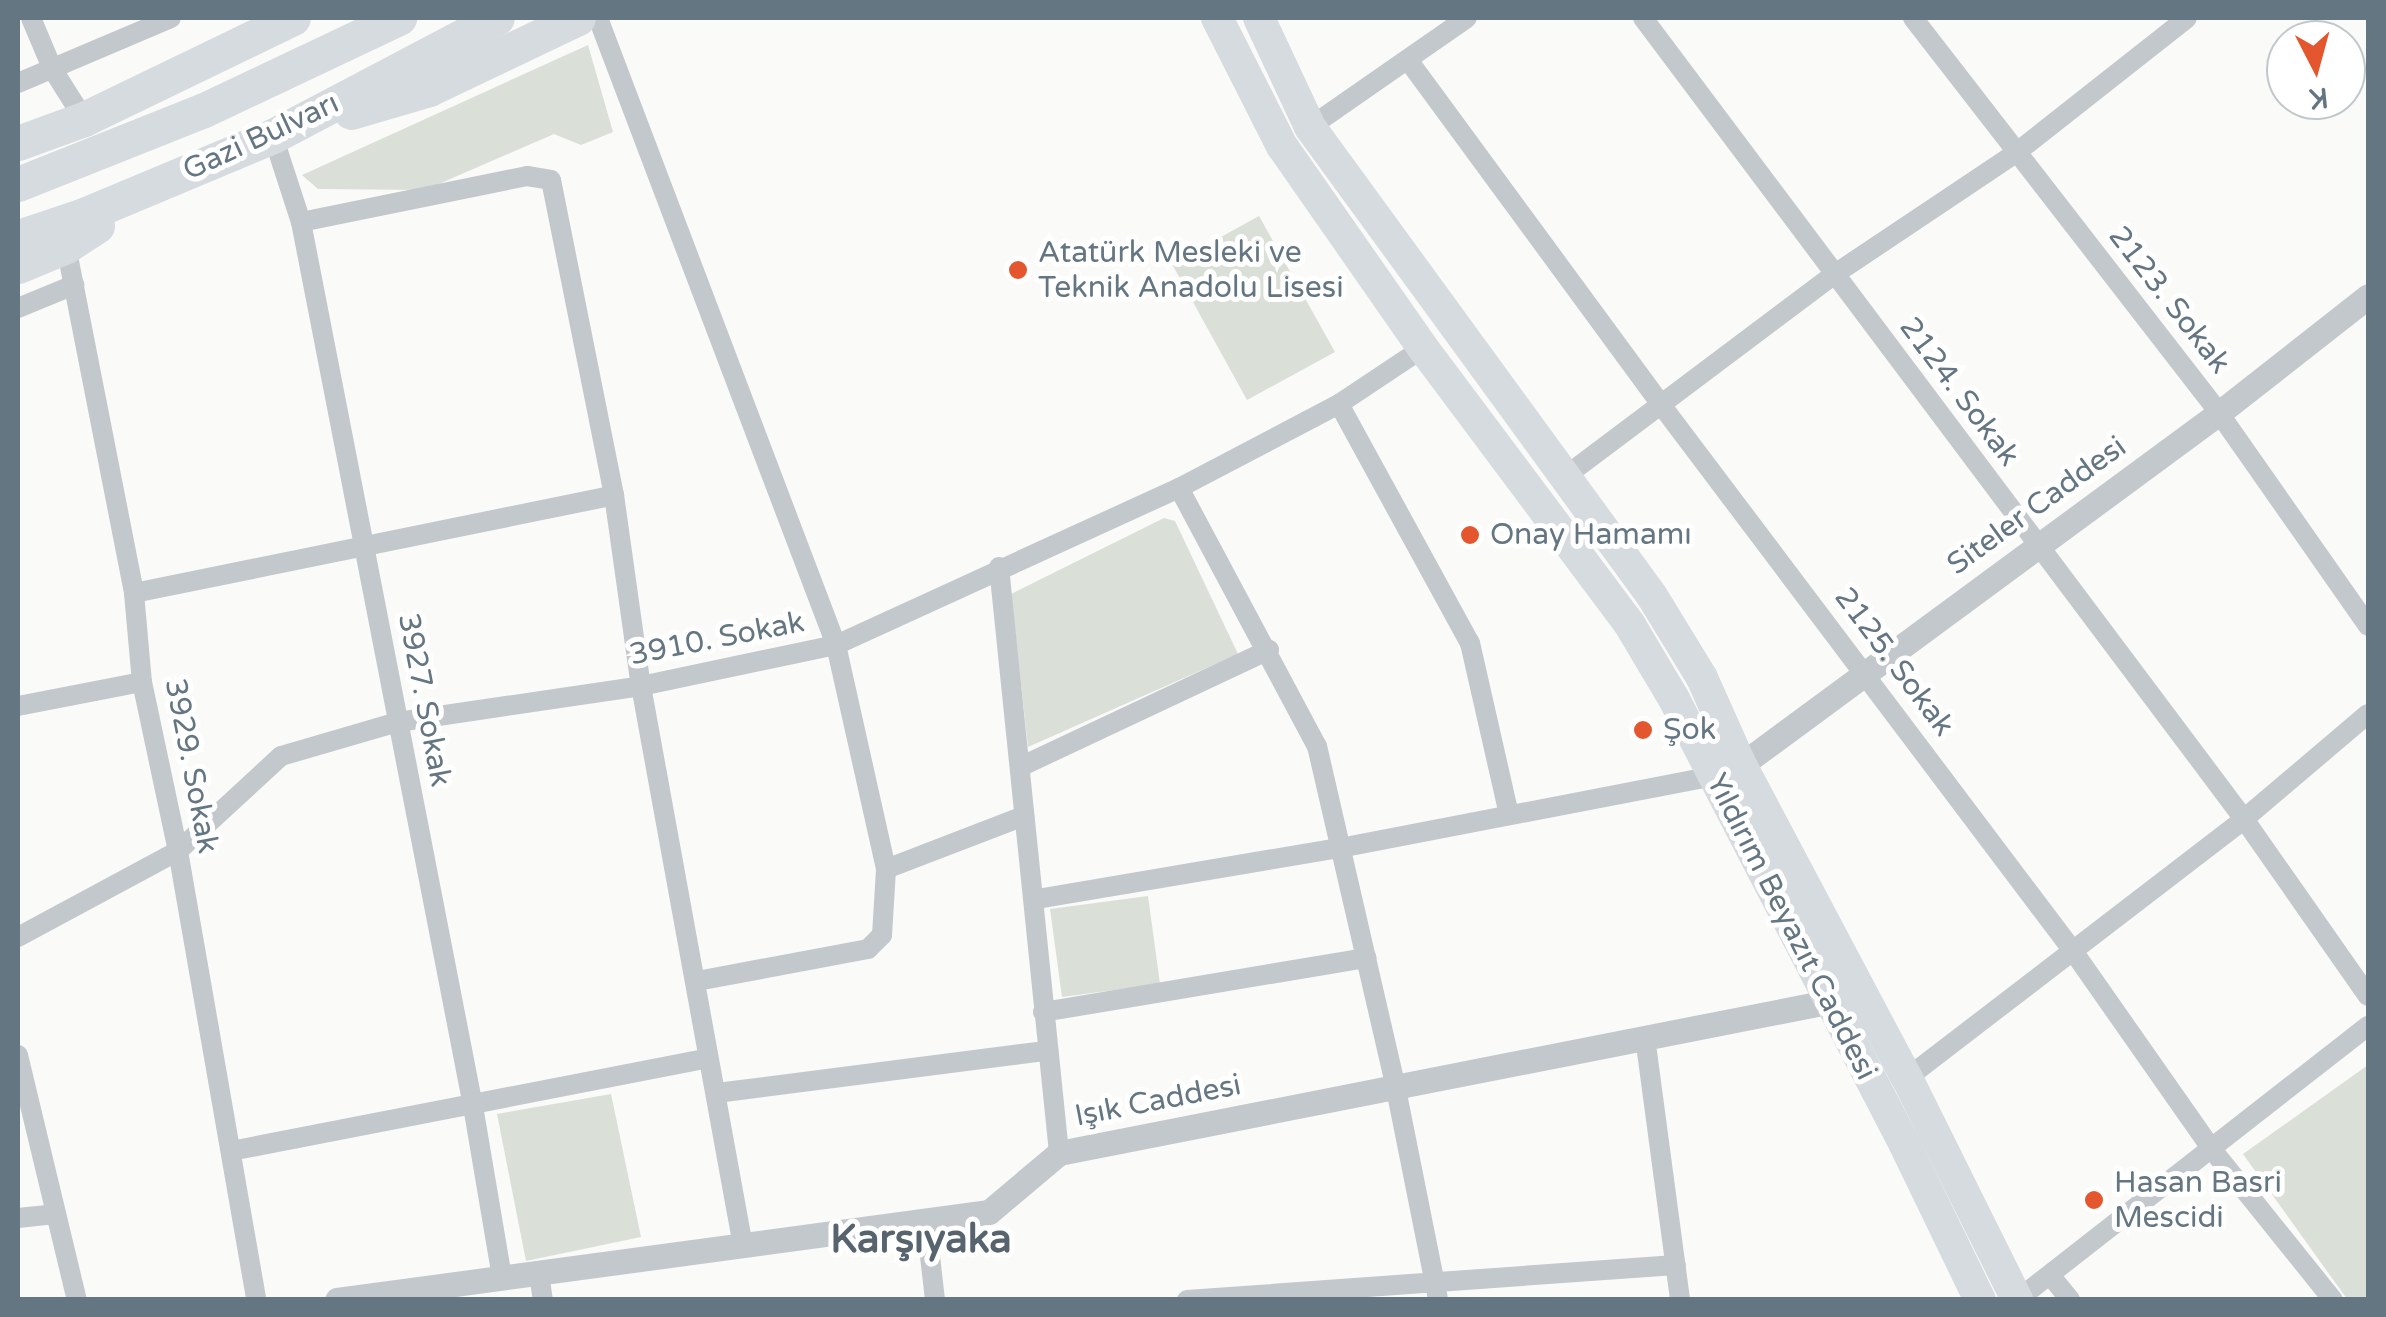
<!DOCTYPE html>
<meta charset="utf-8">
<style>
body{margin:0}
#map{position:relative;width:2386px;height:1317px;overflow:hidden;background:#fafaf8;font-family:"Varela Round",sans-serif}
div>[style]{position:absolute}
.green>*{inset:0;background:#dadfd7}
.minor>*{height:20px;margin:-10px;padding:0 10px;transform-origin:10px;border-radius:10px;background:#c3c8cc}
.tertiary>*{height:25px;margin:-12.5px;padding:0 12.5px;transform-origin:12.5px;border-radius:12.5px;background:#c3c8cc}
.primary>*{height:32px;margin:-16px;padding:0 16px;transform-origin:16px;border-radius:16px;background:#d6dbdf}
.trunk>*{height:35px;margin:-17.5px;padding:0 17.5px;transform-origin:17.5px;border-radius:17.5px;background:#d6dbdf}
.dots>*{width:28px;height:28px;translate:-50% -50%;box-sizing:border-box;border:5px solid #fff;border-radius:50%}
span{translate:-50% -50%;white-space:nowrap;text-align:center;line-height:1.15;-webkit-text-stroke:10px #fff;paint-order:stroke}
.street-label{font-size:30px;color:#657683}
.poi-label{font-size:30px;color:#657683}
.left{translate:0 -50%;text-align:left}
.district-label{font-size:40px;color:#57646e;font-weight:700}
.frame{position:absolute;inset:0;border:20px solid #657683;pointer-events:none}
.north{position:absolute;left:2266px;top:20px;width:100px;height:100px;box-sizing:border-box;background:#fff;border:2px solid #c1c8cd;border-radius:50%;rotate:174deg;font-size:28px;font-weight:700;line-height:40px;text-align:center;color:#657683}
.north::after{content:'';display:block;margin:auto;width:35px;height:45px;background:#e4572e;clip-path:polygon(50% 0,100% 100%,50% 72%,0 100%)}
</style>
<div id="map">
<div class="green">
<i style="clip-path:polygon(588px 45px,613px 132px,581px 145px,554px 134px,425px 190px,318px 189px,302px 175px)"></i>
<i style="clip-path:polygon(1259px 216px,1335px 352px,1247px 400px,1172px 264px)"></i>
<i style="clip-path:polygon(1164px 518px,1175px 521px,1238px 654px,1028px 747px,1011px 594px)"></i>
<i style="clip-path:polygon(1148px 896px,1160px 984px,1062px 997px,1050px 909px)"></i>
<i style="clip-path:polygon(2368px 1065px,2368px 1299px,2347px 1299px,2243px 1154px)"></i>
<i style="clip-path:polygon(611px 1094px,641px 1237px,526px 1261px,497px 1114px)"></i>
</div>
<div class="minor">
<i style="left:31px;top:18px;width:56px;rotate:67.1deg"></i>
<i style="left:53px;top:70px;width:58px;rotate:57.7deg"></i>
<i style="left:598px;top:18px;width:671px;rotate:69.21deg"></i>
<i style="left:836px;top:645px;width:230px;rotate:77.4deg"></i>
<i style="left:1643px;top:18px;width:1001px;rotate:53.12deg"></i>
<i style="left:2244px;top:819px;width:216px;rotate:55deg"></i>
<i style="left:1913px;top:18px;width:500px;rotate:52.2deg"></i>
<i style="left:2219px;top:413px;width:260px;rotate:55deg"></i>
<i style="left:1408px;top:60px;width:429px;rotate:53.7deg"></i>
<i style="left:1662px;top:406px;width:683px;rotate:52.98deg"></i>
<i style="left:2073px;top:951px;width:239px;rotate:55deg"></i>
<i style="left:2210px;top:1147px;width:196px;rotate:51.2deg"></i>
<i style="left:18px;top:83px;width:166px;rotate:-23deg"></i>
<i style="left:1310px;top:127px;width:191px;rotate:-34.8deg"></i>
<i style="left:273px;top:136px;width:90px;rotate:72deg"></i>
<i style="left:301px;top:222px;width:901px;rotate:78.99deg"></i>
<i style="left:473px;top:1106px;width:174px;rotate:80.4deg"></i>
<i style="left:301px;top:222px;width:231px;rotate:-11.5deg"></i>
<i style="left:527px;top:176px;width:24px;rotate:9deg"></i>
<i style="left:551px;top:180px;width:321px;rotate:78.7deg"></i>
<i style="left:614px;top:495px;width:193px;rotate:82deg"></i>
<i style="left:641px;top:686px;width:569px;rotate:79.68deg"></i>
<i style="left:66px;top:246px;width:354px;rotate:78.9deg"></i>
<i style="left:134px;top:593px;width:89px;rotate:84.9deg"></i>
<i style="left:142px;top:682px;width:173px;rotate:78deg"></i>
<i style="left:178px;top:851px;width:456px;rotate:80.1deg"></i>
<i style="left:18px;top:308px;width:61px;rotate:-22.3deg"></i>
<i style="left:1339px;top:404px;width:273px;rotate:61.3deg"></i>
<i style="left:1470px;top:643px;width:175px;rotate:77.2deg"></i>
<i style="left:1563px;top:478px;width:336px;rotate:-36.9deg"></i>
<i style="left:1832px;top:276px;width:223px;rotate:-33.8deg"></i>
<i style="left:2017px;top:152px;width:216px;rotate:-38.2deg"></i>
<i style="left:1179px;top:488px;width:293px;rotate:61.9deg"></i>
<i style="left:1317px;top:746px;width:352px;rotate:77deg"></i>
<i style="left:1396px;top:1089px;width:215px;rotate:78.7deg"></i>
<i style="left:999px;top:567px;width:589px;rotate:84.15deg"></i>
<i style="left:134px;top:593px;width:490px;rotate:-11.5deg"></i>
<i style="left:18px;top:706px;width:126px;rotate:-11deg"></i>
<i style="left:1022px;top:766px;width:273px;rotate:-25.2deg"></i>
<i style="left:1037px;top:899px;width:307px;rotate:-9.6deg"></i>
<i style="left:1340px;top:848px;width:380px;rotate:-10.9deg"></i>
<i style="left:18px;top:937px;width:182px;rotate:-28.3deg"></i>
<i style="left:178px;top:851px;width:140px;rotate:-42.7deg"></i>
<i style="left:281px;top:756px;width:122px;rotate:-16.2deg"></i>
<i style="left:398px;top:722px;width:246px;rotate:-8.4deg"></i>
<i style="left:641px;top:686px;width:199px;rotate:-11.9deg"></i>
<i style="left:836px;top:645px;width:377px;rotate:-24.6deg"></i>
<i style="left:1179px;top:488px;width:181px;rotate:-27.7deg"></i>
<i style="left:1339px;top:404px;width:101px;rotate:-33.7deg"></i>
<i style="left:697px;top:981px;width:174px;rotate:-10.6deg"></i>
<i style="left:868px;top:949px;width:20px;rotate:-45deg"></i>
<i style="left:882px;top:935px;width:66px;rotate:-86.5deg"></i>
<i style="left:886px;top:869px;width:148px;rotate:-21deg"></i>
<i style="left:1043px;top:1012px;width:328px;rotate:-9.5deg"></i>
<i style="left:1645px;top:1037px;width:265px;rotate:82.4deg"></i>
<i style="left:18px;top:1055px;width:252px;rotate:76.5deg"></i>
<i style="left:1907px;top:1078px;width:425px;rotate:-37.5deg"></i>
<i style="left:2244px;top:819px;width:162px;rotate:-40.3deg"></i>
<i style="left:717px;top:1093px;width:332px;rotate:-7.3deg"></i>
<i style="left:231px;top:1151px;width:486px;rotate:-11deg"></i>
<i style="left:18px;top:1218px;width:37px;rotate:-6deg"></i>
<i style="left:926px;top:1221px;width:80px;rotate:83.5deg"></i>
<i style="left:539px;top:1273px;width:27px;rotate:82deg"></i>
<i style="left:2050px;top:1275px;width:32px;rotate:51deg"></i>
<i style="left:1187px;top:1300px;width:490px;rotate:-4.1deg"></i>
<i style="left:2017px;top:1300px;width:445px;rotate:-38deg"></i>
</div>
<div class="tertiary">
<i style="left:1741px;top:765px;width:594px;rotate:-36.37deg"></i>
<i style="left:2219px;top:413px;width:189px;rotate:-38.1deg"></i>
<i style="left:337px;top:1300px;width:658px;rotate:-7.69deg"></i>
<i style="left:989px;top:1212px;width:92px;rotate:-40.1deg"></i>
<i style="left:1059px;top:1153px;width:783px;rotate:-11.12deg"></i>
</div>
<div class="primary">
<i style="left:1217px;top:18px;width:144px;rotate:63.1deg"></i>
<i style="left:1282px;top:146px;width:246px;rotate:55.1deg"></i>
<i style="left:1423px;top:348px;width:346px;rotate:53.2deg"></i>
<i style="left:1630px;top:625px;width:86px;rotate:59.3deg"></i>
<i style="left:1674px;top:699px;width:502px;rotate:62.62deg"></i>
<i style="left:1905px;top:1145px;width:172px;rotate:64.2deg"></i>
<i style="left:1259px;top:18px;width:120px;rotate:64.9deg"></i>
<i style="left:1310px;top:127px;width:580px;rotate:53.9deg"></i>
<i style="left:1652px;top:596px;width:96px;rotate:58.6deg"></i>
<i style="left:1702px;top:678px;width:95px;rotate:65.9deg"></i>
<i style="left:1741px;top:765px;width:354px;rotate:62.1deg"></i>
<i style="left:1907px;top:1078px;width:248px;rotate:63.6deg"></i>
</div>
<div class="trunk">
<i style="left:351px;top:112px;width:81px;rotate:-16.4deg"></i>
<i style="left:429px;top:89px;width:165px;rotate:-25.5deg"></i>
<i style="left:18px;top:143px;width:70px;rotate:-20deg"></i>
<i style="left:84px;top:119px;width:232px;rotate:-25.8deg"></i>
<i style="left:18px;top:184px;width:200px;rotate:-21.7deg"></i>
<i style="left:204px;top:110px;width:216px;rotate:-25.3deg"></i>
<i style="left:18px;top:237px;width:70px;rotate:-18.4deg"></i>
<i style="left:84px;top:215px;width:205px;rotate:-22.7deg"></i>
<i style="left:273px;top:136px;width:253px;rotate:-27.8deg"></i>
<i style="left:18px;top:266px;width:52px;rotate:-22.6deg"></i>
<i style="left:66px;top:246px;width:37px;rotate:-33deg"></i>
</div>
<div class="dots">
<i style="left:1018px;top:270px;background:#e4572e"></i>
<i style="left:1470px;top:535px;background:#e4572e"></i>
<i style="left:1643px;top:730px;background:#e4572e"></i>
<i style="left:2094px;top:1200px;background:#e4572e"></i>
</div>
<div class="street-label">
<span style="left:261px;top:137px;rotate:-25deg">Gazi Bulvarı</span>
<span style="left:2169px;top:300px;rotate:52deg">2123. Sokak</span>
<span style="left:1959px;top:392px;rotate:53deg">2124. Sokak</span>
<span style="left:2037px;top:506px;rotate:-36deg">Siteler Caddesi</span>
<span style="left:717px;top:639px;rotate:-11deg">3910. Sokak</span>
<span style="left:1894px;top:662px;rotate:53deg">2125. Sokak</span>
<span style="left:424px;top:700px;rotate:79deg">3927. Sokak</span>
<span style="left:191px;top:766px;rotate:79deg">3929. Sokak</span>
<span style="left:1791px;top:927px;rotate:63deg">Yıldırım Beyazıt Caddesi</span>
<span style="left:1158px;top:1101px;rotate:-11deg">Işık Caddesi</span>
</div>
<div class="poi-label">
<span class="left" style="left:1038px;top:270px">Atatürk Mesleki ve<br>Teknik Anadolu Lisesi</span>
<span class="left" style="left:1490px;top:535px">Onay Hamamı</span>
<span class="left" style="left:1663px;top:730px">Şok</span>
<span class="left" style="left:2114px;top:1200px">Hasan Basri<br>Mescidi</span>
</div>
<div class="district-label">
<span style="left:921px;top:1239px">Karşıyaka</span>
</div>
<div class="frame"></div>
<div class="north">K</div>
</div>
